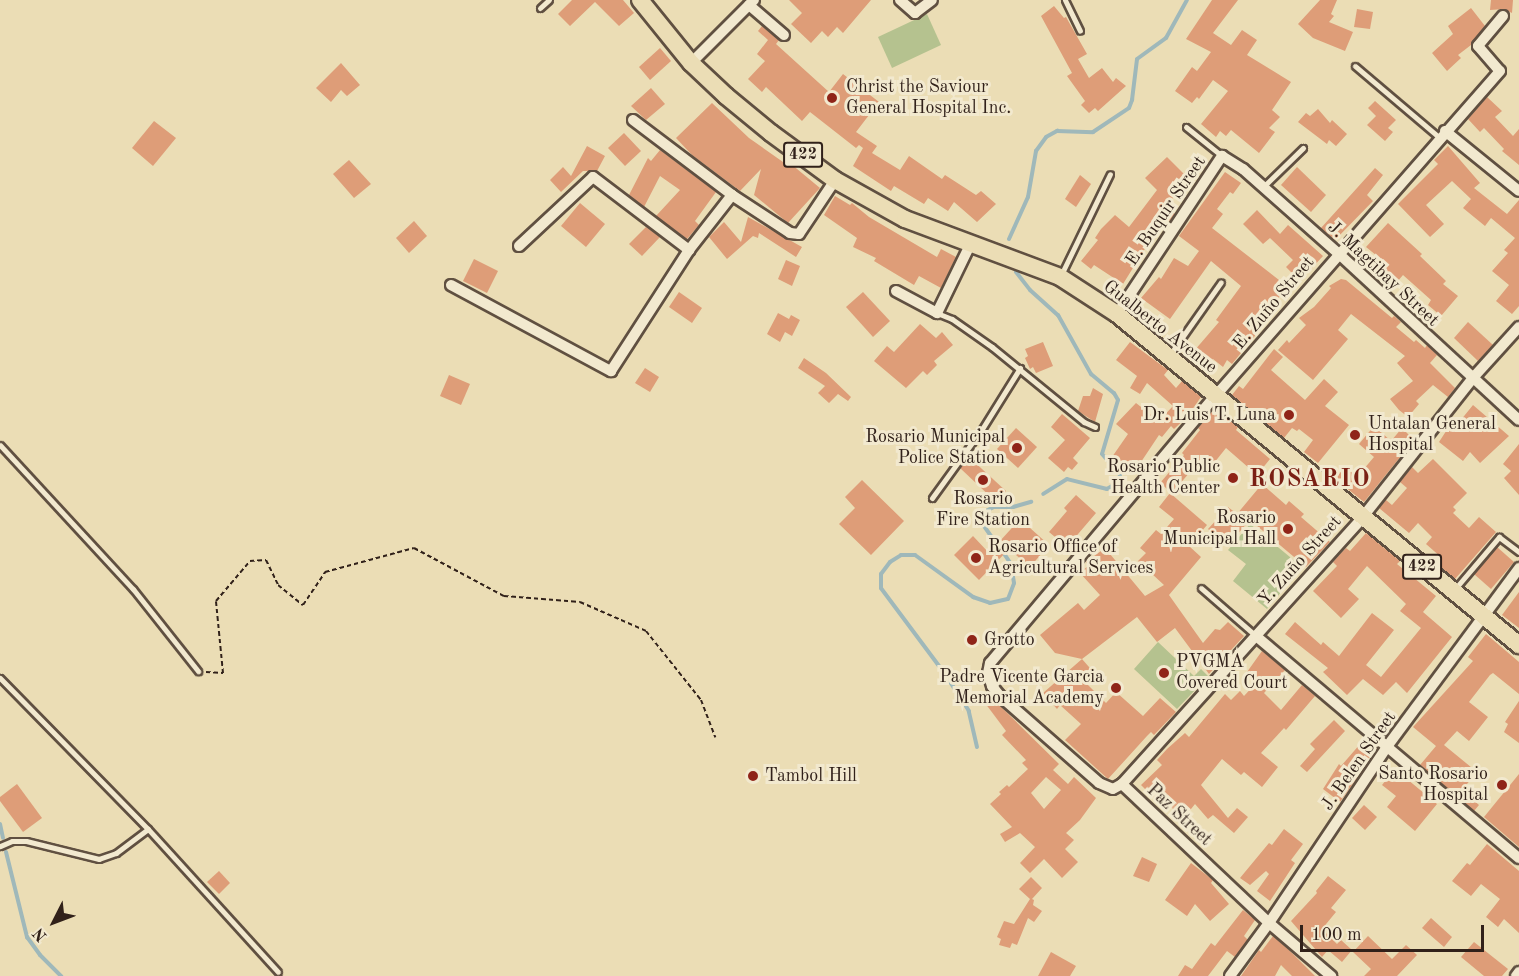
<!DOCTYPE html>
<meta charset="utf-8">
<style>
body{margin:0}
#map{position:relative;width:1519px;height:976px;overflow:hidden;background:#ebddb5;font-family:"Old Standard TT",serif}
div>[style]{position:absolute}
.green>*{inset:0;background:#b5c28f}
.stream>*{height:4px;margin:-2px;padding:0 2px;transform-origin:2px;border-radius:2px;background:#9fb8ba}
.building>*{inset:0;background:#de9d78}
.path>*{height:2px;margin-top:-1px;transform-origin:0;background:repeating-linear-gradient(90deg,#31211a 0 4.5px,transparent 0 7.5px)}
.roads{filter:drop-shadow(2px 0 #605041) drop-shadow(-2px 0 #605041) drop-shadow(0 2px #605041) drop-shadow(0 -2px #605041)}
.service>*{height:5px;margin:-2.5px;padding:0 2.5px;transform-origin:2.5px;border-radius:2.5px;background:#f2e9cf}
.minor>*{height:10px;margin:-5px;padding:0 5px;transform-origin:5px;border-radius:5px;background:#f2e9cf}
.primary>*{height:16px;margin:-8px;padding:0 8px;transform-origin:8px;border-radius:8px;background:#ebddb5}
.dots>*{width:16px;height:16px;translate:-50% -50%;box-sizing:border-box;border:3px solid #f2e9cf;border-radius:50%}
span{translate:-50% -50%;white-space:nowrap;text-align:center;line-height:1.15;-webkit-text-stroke:6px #f2e9cf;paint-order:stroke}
.shield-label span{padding:2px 4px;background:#f2e9cf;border:2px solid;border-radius:4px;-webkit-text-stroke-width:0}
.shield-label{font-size:16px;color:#31211a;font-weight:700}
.poi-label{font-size:18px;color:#31211a}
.left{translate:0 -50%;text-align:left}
.right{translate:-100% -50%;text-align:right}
.street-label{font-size:18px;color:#31211a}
.district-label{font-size:24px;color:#7a1f14;font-weight:700;letter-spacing:1.5px}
.north{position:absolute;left:24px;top:892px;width:60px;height:60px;-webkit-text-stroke:4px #f2e9cf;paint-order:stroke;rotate:228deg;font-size:16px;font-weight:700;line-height:24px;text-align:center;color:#31211a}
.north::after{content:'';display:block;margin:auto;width:21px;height:27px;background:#31211a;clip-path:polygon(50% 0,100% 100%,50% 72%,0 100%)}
.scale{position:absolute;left:1300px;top:925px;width:184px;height:27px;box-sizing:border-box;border:3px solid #31211a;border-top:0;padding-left:8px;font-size:18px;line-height:21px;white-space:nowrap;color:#31211a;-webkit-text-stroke:4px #f2e9cf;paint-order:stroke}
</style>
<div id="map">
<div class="green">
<i style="clip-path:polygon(927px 14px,941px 45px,892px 68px,878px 37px)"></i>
<i style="clip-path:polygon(1250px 524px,1302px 567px,1267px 609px,1233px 581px,1246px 564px,1228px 550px)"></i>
<i style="clip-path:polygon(1158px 642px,1194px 676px,1201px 669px,1211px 679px,1202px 690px,1198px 687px,1177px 709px,1134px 669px)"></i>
</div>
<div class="stream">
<i style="left:1009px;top:239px;width:46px;rotate:-65.7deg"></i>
<i style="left:1028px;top:197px;width:47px;rotate:-80.1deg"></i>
<i style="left:1036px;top:151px;width:17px;rotate:-54deg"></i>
<i style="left:1046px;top:137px;width:13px;rotate:-29deg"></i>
<i style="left:1057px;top:131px;width:36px;rotate:2deg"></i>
<i style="left:1093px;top:132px;width:43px;rotate:-33.7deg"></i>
<i style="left:1129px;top:108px;width:9px;rotate:-69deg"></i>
<i style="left:1132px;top:100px;width:41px;rotate:-83deg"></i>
<i style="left:1137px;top:59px;width:36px;rotate:-36deg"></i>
<i style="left:1166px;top:38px;width:43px;rotate:-61.1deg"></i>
<i style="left:1016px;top:272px;width:23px;rotate:52deg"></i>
<i style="left:1030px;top:290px;width:38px;rotate:42deg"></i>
<i style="left:1058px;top:315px;width:68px;rotate:60.8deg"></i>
<i style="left:1091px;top:374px;width:30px;rotate:40deg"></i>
<i style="left:1114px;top:393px;width:8px;rotate:60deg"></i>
<i style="left:1118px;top:400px;width:56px;rotate:106.5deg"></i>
<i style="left:1102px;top:454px;width:27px;rotate:48deg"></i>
<i style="left:1120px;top:474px;width:8px;rotate:97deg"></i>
<i style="left:1119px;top:482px;width:14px;rotate:150deg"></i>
<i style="left:1107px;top:489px;width:41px;rotate:-166deg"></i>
<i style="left:1067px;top:479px;width:28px;rotate:148deg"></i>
<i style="left:998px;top:546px;width:32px;rotate:-125deg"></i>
<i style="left:980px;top:520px;width:6px;rotate:-90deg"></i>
<i style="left:980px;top:514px;width:16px;rotate:-27deg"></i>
<i style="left:994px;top:507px;width:19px"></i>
<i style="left:1013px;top:507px;width:19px;rotate:-16deg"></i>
<i style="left:977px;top:747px;width:37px;rotate:-103deg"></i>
<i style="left:969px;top:711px;width:44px;rotate:-123deg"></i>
<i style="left:945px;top:674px;width:107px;rotate:-126.7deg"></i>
<i style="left:881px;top:588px;width:14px;rotate:-90deg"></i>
<i style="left:881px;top:574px;width:15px;rotate:-53deg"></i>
<i style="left:890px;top:562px;width:13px;rotate:-32deg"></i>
<i style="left:901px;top:555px;width:14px"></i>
<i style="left:915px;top:555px;width:72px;rotate:35.9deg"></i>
<i style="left:973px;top:597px;width:18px;rotate:19deg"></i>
<i style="left:990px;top:603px;width:18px;rotate:-13deg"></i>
<i style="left:1008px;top:599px;width:17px;rotate:-69deg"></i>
<i style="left:1014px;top:583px;width:19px;rotate:-99deg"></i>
<i style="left:1011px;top:564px;width:14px;rotate:-124deg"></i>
<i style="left:0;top:824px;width:14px;rotate:78deg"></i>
<i style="left:6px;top:852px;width:88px;rotate:76.1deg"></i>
<i style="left:27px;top:937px;width:22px;rotate:54deg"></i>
<i style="left:40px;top:955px;width:30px;rotate:45deg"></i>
</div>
<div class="building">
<i style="clip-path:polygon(572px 0,623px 0,634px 13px,619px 26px,595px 2px,570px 26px,558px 14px)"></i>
<i style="clip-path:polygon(789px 0,871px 0,843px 33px,837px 27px,828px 37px,822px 31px,811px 43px,791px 24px,802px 13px)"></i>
<i style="clip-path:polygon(1212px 0,1238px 0,1213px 33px,1231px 45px,1242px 30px,1257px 40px,1247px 55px,1291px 82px,1272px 110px,1280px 117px,1269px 128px,1275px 132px,1259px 153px,1231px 130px,1226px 136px,1220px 131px,1216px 137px,1201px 124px,1228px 91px,1213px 80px,1199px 99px,1197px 97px,1192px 103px,1175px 91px,1192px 67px,1197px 71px,1211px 52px,1186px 39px)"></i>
<i style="clip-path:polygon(1320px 0,1337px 0,1331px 14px,1334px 16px,1329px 22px,1353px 32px,1345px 51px,1313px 38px,1298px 24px)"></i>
<i style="clip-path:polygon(1491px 0,1513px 0,1512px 13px,1504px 9px,1490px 10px)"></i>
<i style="clip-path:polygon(1054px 6px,1064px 18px,1066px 17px,1087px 54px,1078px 59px,1089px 78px,1102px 68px,1113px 82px,1116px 78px,1126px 86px,1098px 111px,1095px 108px,1089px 113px,1081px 105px,1085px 101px,1067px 76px,1072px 73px,1041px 16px)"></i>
<i style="clip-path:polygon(1471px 8px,1485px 26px,1471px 45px,1458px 55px,1461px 58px,1447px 71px,1432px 53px,1453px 34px,1448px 26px)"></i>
<i style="clip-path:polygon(1357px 9px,1373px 12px,1370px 29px,1354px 27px)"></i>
<i style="clip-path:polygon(762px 26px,779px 40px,776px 44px,829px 92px,843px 74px,879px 102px,856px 132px,877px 146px,872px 153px,900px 170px,909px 156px,942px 179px,945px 175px,976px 195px,981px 191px,996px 204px,977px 222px,954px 202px,948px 211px,928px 198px,924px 204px,894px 186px,891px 191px,853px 166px,863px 148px,859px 145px,856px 148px,810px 112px,802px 121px,766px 87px,762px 92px,748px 79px,765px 61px,757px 54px,768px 40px,758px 31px)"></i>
<i style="clip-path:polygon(660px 48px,671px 61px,650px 80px,639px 67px)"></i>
<i style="clip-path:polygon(341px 63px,360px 85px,347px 96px,341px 90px,331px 102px,316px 88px)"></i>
<i style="clip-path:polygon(651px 88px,665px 104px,646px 120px,631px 106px)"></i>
<i style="clip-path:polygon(1487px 97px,1502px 111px,1495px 117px,1513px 136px,1519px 129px,1519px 165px,1502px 151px,1504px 149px,1484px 128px,1480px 132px,1468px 119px)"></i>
<i style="clip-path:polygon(1375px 101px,1396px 120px,1388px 128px,1393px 132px,1385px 141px,1367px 125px,1376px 116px,1368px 108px)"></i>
<i style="clip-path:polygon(712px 103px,749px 138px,783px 162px,785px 159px,820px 188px,788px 223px,754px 195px,761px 169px,740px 191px,692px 155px,676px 138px)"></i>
<i style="clip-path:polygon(1318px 109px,1330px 123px,1332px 120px,1347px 134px,1336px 146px,1329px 140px,1327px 144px,1298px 122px,1306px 113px,1310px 116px)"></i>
<i style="clip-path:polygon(154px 121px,176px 138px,153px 166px,132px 148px)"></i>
<i style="clip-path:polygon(624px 133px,641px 151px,625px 166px,608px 148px)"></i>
<i style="clip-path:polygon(587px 146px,605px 156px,597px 171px,583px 171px,561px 192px,550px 180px,563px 167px,571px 176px)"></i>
<i style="clip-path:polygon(1448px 146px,1480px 183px,1474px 188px,1507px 214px,1519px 200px,1519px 306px,1512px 314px,1496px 301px,1509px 285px,1492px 271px,1508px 253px,1504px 250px,1515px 238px,1491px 218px,1485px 226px,1463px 208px,1471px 199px,1452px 181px,1426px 205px,1444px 224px,1430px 237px,1398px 204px,1438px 164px,1434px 160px)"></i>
<i style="clip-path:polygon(660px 150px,716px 192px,695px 221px,699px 225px,687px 239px,656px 216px,680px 190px,660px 176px,644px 207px,629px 195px,648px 158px,651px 161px)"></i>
<i style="clip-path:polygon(1167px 157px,1184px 174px,1178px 180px,1185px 186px,1165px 206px,1175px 214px,1170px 221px,1167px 219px,1151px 239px,1123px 284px,1094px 265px,1091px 269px,1081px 261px,1098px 240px,1095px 238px,1101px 229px,1115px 215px,1129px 227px,1157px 190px,1145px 178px)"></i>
<i style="clip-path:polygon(349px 160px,371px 184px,354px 198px,333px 174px)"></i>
<i style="clip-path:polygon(1297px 167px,1326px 195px,1311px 212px,1281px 185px)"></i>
<i style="clip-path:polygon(1375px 168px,1383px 175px,1367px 195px,1373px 201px,1335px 240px,1321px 228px)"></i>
<i style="clip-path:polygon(1225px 172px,1241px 183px,1233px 194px,1230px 192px,1217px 209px,1223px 214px,1212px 228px,1288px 287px,1268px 310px,1270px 312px,1260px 324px,1263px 326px,1232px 364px,1227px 360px,1223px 367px,1213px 359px,1209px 364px,1194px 351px,1219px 322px,1216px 320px,1241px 286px,1211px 261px,1170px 319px,1141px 298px,1159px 277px,1161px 279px,1174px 258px,1188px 266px,1199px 251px,1179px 236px)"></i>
<i style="clip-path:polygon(1080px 175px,1091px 184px,1076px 207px,1065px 199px)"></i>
<i style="clip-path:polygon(835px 196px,850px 205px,852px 203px,869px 217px,937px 257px,941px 249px,956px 257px,941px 288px,919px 276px,914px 285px,874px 261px,876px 258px,853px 247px,857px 238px,824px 215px)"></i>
<i style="clip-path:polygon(580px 203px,605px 224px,586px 247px,561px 226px)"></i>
<i style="clip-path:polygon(1257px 210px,1280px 234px,1288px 225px,1323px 256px,1300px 281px,1286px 267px,1293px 260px,1270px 238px,1263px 244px,1243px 224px)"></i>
<i style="clip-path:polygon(748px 217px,802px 247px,796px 257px,759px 233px,758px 238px,753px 236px,727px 259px,709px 237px,724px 222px,741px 242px)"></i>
<i style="clip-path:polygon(414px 221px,427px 236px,409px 253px,396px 238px)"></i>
<i style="clip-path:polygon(1388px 223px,1422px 254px,1420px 256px,1446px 281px,1443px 284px,1458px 296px,1441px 316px,1428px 305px,1431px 300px,1403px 275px,1397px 282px,1383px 270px,1387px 264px,1366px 247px)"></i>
<i style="clip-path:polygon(646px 227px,660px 237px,642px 256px,629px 244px)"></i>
<i style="clip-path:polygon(474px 259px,498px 271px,487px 293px,463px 281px)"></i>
<i style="clip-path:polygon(786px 260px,800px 266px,792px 286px,778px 279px)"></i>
<i style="clip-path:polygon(1341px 279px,1346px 280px,1392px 318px,1394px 316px,1401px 322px,1396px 327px,1414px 342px,1416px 340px,1425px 348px,1427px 345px,1437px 355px,1430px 363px,1455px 388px,1448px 397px,1433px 385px,1416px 401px,1419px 404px,1408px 417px,1399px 410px,1390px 399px,1413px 381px,1397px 363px,1405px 356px,1351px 314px,1338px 330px,1348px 339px,1313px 380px,1278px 350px,1287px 340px,1289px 343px,1306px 325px,1299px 318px,1314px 307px,1331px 288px,1329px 286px)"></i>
<i style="clip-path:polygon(679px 292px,702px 308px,692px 323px,669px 307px)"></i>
<i style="clip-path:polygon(863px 292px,890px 321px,873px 337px,846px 307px)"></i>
<i style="clip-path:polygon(778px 313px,789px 319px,791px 315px,800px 320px,792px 336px,785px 332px,780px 342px,767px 334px)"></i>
<i style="clip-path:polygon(1468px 322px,1493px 345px,1478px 361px,1454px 338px)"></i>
<i style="clip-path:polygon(920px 324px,936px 338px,942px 332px,953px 345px,934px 361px,937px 365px,927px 375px,923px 371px,906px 388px,874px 361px,887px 346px,894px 352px)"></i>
<i style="clip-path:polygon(1043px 342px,1053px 366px,1036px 373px,1033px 367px,1030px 369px,1025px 358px,1028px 356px,1025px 349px)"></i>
<i style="clip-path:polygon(1130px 342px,1168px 370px,1164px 375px,1176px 388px,1182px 381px,1201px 397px,1187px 417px,1174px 429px,1171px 426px,1162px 437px,1159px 435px,1133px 474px,1112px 457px,1128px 434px,1116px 424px,1136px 403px,1159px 421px,1173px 406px,1147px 383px,1140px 394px,1130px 388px,1137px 376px,1116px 360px)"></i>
<i style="clip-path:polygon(1274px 349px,1283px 357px,1271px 370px,1305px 400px,1324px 379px,1338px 392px,1325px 406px,1349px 425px,1318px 463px,1304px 452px,1313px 440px,1299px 429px,1297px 431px,1292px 428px,1284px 438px,1232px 395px,1239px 386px,1243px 389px)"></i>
<i style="clip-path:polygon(804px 358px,826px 373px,851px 397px,848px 401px,838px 394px,829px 403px,818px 393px,825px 386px,798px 368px)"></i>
<i style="clip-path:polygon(645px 368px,659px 377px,650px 392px,635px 383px)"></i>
<i style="clip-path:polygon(449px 375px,470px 384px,461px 405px,440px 396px)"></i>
<i style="clip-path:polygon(1093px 388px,1103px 394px,1095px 422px,1078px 411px,1083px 396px,1090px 396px)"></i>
<i style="clip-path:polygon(1473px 405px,1509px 436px,1480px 463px,1470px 452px,1463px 461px,1439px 442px,1452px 422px,1456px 426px)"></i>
<i style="clip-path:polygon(1211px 412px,1215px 416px,1219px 412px,1238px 427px,1236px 430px,1270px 459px,1257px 475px,1226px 448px,1206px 473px,1196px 465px,1172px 493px,1160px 483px,1184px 455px,1182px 453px,1200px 430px,1198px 428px)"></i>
<i style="clip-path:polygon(1062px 414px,1090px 438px,1073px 458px,1078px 463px,1072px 470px,1068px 467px,1064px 472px,1048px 458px,1065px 440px,1051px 427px)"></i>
<i style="clip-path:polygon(1374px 426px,1391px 441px,1402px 428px,1412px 438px,1402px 450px,1404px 452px,1401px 456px,1364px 502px,1335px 479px,1345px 467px,1357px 477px,1374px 457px,1359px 444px)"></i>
<i style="clip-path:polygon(1016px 428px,1037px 447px,1018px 468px,997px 449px)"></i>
<i style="clip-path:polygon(1519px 444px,1519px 495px,1504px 478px,1511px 471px,1503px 464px)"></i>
<i style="clip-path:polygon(970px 458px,1006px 491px,996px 502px,960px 468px)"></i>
<i style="clip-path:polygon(1433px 459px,1467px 493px,1453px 507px,1456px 510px,1453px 513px,1469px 528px,1479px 517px,1496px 532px,1455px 579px,1437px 564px,1442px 558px,1426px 544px,1432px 537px,1418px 523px,1409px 533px,1379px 508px,1386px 500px,1392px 505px,1407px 488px,1400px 482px,1412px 467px,1418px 473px)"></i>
<i style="clip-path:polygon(862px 480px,904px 521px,871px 555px,839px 524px,855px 508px,845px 497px)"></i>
<i style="clip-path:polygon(1262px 484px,1286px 505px,1289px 501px,1304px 514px,1301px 517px,1330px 542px,1306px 567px,1250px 520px,1227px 546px,1208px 529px,1228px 507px,1237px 514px)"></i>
<i style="clip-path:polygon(1170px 493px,1207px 525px,1189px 546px,1201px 557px,1169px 595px,1203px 643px,1215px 629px,1220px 630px,1228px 622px,1244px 636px,1209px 674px,1175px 628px,1157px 642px,1137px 617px,1082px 659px,1055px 653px,1040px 635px,1078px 603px,1084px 610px,1100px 595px,1080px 573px,1089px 565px,1086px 562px,1105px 548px,1145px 596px,1164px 585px,1138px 561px,1146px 553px,1140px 548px,1156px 530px,1161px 534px,1174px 519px,1159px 507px)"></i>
<i style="clip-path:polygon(1076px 495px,1096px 513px,1067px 547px,1049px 532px,1067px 511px,1064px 508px)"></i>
<i style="clip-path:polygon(1020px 519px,1049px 545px,1030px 567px,1009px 549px,979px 580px,954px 555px,973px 536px,989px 553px)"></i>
<i style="clip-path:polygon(1366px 533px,1400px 561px,1397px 564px,1436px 596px,1423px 612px,1452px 637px,1407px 693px,1396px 682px,1383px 695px,1363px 679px,1347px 695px,1323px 672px,1328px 668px,1285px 634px,1295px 622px,1321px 645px,1323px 642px,1339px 656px,1372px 613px,1394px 630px,1366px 665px,1381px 677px,1421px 628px,1400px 611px,1406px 604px,1367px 566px,1348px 589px,1359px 599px,1341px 618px,1313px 591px,1337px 566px,1333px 562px,1342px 552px,1346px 548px,1350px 551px)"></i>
<i style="clip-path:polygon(1497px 547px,1514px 562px,1491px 589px,1474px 574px)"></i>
<i style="clip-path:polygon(1519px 592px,1519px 628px,1502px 615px)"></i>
<i style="clip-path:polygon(1486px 634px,1519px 662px,1519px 694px,1493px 673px,1490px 675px,1469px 702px,1488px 717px,1469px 741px,1457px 731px,1444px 745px,1477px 772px,1462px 790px,1479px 805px,1474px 811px,1420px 765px,1436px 746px,1413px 727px,1473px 661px,1468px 657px)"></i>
<i style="clip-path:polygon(1262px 651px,1285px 670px,1264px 693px,1281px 710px,1302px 685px,1315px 696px,1286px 730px,1284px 728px,1261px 753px,1278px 767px,1262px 787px,1244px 772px,1241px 775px,1222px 759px,1201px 785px,1228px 818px,1237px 808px,1248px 817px,1234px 833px,1213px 815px,1208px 819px,1195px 804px,1183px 819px,1163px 799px,1159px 803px,1141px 785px,1162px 765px,1157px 760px,1167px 749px,1185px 733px,1189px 737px,1225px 694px,1231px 700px,1240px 691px,1244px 696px,1257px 682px,1247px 672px)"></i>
<i style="clip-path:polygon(1082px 659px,1096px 675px,1086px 683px,1106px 703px,1116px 692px,1143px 716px,1160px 698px,1176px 712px,1154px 735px,1151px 732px,1147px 736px,1108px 779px,1065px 740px,1081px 724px,1060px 705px,1057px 709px,1043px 693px)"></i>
<i style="clip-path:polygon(evenodd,992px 698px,1059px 764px,1053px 770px,1068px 784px,1074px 777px,1096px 798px,1080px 820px,1066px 833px,1074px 840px,1065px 849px,1078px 862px,1062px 878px,1044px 859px,1030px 873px,1020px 863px,1035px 847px,1020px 833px,1005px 842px,1000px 834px,1012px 827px,990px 804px,1001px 794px,999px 792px,1007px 785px,1009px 787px,1028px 769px,1022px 763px,1026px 760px,1002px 735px,1006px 731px,985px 703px,992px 698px,1046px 777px,1061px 790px,1044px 809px,1031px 793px,1046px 777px)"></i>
<i style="clip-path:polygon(1519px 701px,1519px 743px,1504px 732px,1508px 724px,1505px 722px)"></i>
<i style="clip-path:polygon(1334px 720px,1345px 731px,1307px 772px,1300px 766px,1315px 749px,1310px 744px)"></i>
<i style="clip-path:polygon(1361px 743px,1373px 753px,1355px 776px,1357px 778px,1340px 802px,1323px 789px,1339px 764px,1341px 766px)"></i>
<i style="clip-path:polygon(1395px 769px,1437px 804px,1415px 831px,1387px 807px,1396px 796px,1382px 785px)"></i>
<i style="clip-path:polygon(1519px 774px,1519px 847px,1484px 817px)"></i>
<i style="clip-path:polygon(17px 784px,42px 818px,23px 832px,0 801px,0 797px)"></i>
<i style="clip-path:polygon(1364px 805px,1377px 817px,1365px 830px,1352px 818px)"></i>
<i style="clip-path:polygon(1284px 829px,1303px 844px,1291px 860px,1295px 863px,1270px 901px,1257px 891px,1269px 874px,1266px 871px,1250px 885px,1240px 878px,1269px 843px,1272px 845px)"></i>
<i style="clip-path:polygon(1487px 844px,1519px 871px,1519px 933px,1504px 919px,1498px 927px,1486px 917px,1500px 899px,1481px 884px,1471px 896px,1452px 881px,1467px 863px,1470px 865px)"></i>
<i style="clip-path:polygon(1142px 857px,1157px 864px,1149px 882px,1133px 876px)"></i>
<i style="clip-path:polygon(1191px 863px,1213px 880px,1211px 883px,1229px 904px,1210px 921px,1195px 904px,1187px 916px,1165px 900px)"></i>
<i style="clip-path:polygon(219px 871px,230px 883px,219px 894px,207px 882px)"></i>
<i style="clip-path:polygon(1328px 876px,1346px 890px,1331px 908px,1336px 912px,1322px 929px,1337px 944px,1341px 940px,1352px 950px,1342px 962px,1328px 950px,1322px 957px,1291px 921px,1317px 893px,1316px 891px)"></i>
<i style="clip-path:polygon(1031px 877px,1042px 888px,1032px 899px,1034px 900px,1033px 905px,1042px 911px,1034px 922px,1028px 918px,1017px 945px,1012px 943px,1010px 948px,999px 945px,1001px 939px,997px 937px,1004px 921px,1014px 924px,1030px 899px,1019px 889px)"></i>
<i style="clip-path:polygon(1243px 910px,1255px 920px,1244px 936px,1248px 940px,1235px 957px,1227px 951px,1208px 976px,1178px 976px,1185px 965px,1192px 969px,1211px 943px,1215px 946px)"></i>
<i style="clip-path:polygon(1431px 918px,1452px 937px,1444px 947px,1422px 928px)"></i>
<i style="clip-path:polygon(1273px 936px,1289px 950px,1315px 976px,1292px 976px,1281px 965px,1275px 976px,1241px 976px,1259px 950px,1261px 952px)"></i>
<i style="clip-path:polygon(1368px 936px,1392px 959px,1406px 945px,1417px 955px,1397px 976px,1364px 976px,1371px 969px,1353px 952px)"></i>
<i style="clip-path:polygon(1474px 942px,1508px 969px,1502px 976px,1484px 976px,1461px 957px)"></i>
<i style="clip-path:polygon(1051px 952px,1076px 966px,1070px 976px,1038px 976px)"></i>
</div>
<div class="path">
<i style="left:206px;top:672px;width:17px;rotate:3deg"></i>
<i style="left:223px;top:673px;width:72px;rotate:-95.6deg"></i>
<i style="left:216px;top:601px;width:52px;rotate:-49.6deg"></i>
<i style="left:250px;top:561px;width:16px;rotate:-4deg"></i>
<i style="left:266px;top:560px;width:28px;rotate:64deg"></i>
<i style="left:278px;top:585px;width:32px;rotate:39deg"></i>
<i style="left:303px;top:605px;width:40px;rotate:-56deg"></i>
<i style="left:325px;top:572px;width:92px;rotate:-15.1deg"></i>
<i style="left:414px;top:548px;width:102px;rotate:28.1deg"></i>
<i style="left:504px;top:596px;width:76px;rotate:4.5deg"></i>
<i style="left:580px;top:602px;width:72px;rotate:23.7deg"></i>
<i style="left:646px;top:631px;width:88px;rotate:51.4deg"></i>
<i style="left:701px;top:700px;width:40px;rotate:69deg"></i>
</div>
<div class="roads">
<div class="service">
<i style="left:1065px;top:0;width:34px;rotate:64deg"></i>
<i style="left:540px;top:8px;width:12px;rotate:-42deg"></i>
<i style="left:1355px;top:66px;width:111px;rotate:40.3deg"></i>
<i style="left:1186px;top:127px;width:46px;rotate:38.9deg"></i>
<i style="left:1263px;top:187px;width:56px;rotate:-44.3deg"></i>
<i style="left:1061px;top:275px;width:112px;rotate:-64.1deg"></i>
<i style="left:937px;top:313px;width:16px;rotate:22deg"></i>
<i style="left:952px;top:319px;width:49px;rotate:35deg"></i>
<i style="left:992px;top:347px;width:119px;rotate:39.2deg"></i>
<i style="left:1084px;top:422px;width:12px;rotate:24deg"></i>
<i style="left:1169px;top:356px;width:90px;rotate:-54.9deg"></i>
<i style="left:0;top:445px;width:196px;rotate:47.3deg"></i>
<i style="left:133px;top:589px;width:105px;rotate:51.6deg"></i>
<i style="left:932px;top:498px;width:85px;rotate:-54.1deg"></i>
<i style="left:982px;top:429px;width:72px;rotate:-58.1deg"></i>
<i style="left:1201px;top:588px;width:73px;rotate:41.1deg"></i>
<i style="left:1454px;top:590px;width:70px;rotate:-49.7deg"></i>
<i style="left:1499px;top:537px;width:25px;rotate:37deg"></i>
<i style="left:0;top:678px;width:211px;rotate:45.6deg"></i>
<i style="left:148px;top:829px;width:40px;rotate:143deg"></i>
<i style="left:116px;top:853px;width:18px;rotate:161deg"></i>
<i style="left:99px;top:859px;width:75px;rotate:-166.1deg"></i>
<i style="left:26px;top:841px;width:14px;rotate:180deg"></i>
<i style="left:12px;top:841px;width:13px;rotate:157deg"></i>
<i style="left:148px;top:829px;width:193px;rotate:47.7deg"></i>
</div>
<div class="minor">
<i style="left:900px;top:0;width:20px;rotate:41deg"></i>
<i style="left:915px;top:13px;width:21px;rotate:-37deg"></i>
<i style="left:749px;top:5px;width:46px;rotate:40.6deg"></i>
<i style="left:1503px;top:16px;width:39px;rotate:130deg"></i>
<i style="left:1478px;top:46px;width:33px;rotate:49deg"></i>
<i style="left:1500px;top:71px;width:432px;rotate:131.2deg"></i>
<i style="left:1215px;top:396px;width:349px;rotate:130.1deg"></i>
<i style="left:990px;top:663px;width:10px;rotate:101deg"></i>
<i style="left:988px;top:673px;width:14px;rotate:73deg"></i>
<i style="left:992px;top:686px;width:11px;rotate:52deg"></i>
<i style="left:999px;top:695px;width:133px;rotate:41.3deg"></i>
<i style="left:1099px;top:783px;width:15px;rotate:23deg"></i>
<i style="left:1113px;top:789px;width:10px;rotate:-29deg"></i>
<i style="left:1122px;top:784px;width:358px;rotate:-47.9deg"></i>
<i style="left:1362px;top:518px;width:177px;rotate:-51.6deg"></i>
<i style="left:1472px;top:379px;width:70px;rotate:-47.9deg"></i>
<i style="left:691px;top:63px;width:89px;rotate:-45deg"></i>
<i style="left:633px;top:120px;width:124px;rotate:37.1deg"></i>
<i style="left:732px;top:195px;width:69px;rotate:33.2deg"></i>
<i style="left:790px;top:233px;width:9px;rotate:6deg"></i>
<i style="left:799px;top:234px;width:65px;rotate:-56.3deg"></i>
<i style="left:1445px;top:131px;width:95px;rotate:39deg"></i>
<i style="left:519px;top:246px;width:101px;rotate:-43deg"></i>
<i style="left:593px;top:177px;width:121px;rotate:37.2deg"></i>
<i style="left:451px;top:285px;width:182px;rotate:28.3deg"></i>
<i style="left:611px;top:371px;width:144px;rotate:-57.2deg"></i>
<i style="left:689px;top:250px;width:70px;rotate:-52deg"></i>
<i style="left:896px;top:291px;width:47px;rotate:28.2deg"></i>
<i style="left:937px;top:313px;width:76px;rotate:-64.1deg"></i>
<i style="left:1117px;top:314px;width:190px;rotate:-56.4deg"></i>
<i style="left:1222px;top:156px;width:25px;rotate:32deg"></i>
<i style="left:1243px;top:169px;width:127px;rotate:41.5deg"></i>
<i style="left:1338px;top:253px;width:246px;rotate:42.7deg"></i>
<i style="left:1256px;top:636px;width:344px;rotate:40.2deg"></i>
<i style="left:1122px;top:784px;width:202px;rotate:43.4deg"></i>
<i style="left:1269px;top:923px;width:82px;rotate:40.5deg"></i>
<i style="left:1230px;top:976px;width:66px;rotate:-53.7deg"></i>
<i style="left:1269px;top:923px;width:211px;rotate:-56.2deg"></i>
<i style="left:1386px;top:748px;width:224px;rotate:-53.5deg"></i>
<i style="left:1516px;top:976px;width:5px;rotate:-53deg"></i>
</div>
<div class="primary">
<i style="left:640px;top:0;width:81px;rotate:51deg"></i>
<i style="left:691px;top:63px;width:48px;rotate:43.3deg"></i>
<i style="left:726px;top:96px;width:58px;rotate:39.4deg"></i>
<i style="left:771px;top:133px;width:79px;rotate:36.3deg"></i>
<i style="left:835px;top:180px;width:80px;rotate:29.1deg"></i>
<i style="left:905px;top:219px;width:165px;rotate:20.5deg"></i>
<i style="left:1060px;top:277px;width:68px;rotate:33deg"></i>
<i style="left:1117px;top:314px;width:521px;rotate:39.47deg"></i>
</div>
</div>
<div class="dots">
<i style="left:832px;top:98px;background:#8f2418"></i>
<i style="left:1289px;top:415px;background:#8f2418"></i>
<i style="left:1355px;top:435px;background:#8f2418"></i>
<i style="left:1017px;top:448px;background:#8f2418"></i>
<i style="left:1233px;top:478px;background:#8f2418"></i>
<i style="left:983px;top:480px;background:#8f2418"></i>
<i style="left:1288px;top:529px;background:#8f2418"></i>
<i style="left:976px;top:558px;background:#8f2418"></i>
<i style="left:972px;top:640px;background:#8f2418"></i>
<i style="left:1164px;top:673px;background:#8f2418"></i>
<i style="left:1116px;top:688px;background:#8f2418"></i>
<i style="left:753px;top:776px;background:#8f2418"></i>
<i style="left:1502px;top:785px;background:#8f2418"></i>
</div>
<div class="shield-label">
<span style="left:803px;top:155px">422</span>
<span style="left:1422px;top:567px">422</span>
</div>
<div class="poi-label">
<span class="left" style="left:846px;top:98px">Christ the Saviour<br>General Hospital Inc.</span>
<span class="right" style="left:1276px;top:415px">Dr. Luis T. Luna</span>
<span class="left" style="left:1368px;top:435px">Untalan General<br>Hospital</span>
<span class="right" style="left:1005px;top:448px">Rosario Municipal<br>Police Station</span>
<span class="right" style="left:1220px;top:478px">Rosario Public<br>Health Center</span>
<span style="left:983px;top:510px">Rosario<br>Fire Station</span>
<span class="right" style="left:1276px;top:529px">Rosario<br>Municipal Hall</span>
<span class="left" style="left:988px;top:558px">Rosario Office of<br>Agricultural Services</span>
<span class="left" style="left:984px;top:640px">Grotto</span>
<span class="left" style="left:1176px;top:673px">PVGMA<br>Covered Court</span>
<span class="right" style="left:1104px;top:688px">Padre Vicente Garcia<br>Memorial Academy</span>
<span class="right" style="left:1488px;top:785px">Santo Rosario<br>Hospital</span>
<span class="left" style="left:765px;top:776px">Tambol Hill</span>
</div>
<div class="street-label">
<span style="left:1166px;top:211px;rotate:-56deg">E. Buquir Street</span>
<span style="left:1383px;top:274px;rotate:43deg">J. Magtibay Street</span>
<span style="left:1274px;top:303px;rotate:-50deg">E. Zuño Street</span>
<span style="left:1160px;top:327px;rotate:38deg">Gualberto Avenue</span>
<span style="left:1300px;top:561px;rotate:-48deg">Y. Zuño Street</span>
<span style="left:1359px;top:761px;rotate:-55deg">J. Belen Street</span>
<span style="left:1179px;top:815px;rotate:43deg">Paz Street</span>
</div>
<div class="district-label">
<span style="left:1310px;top:481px">ROSARIO</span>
</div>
<div class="north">N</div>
<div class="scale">100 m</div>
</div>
